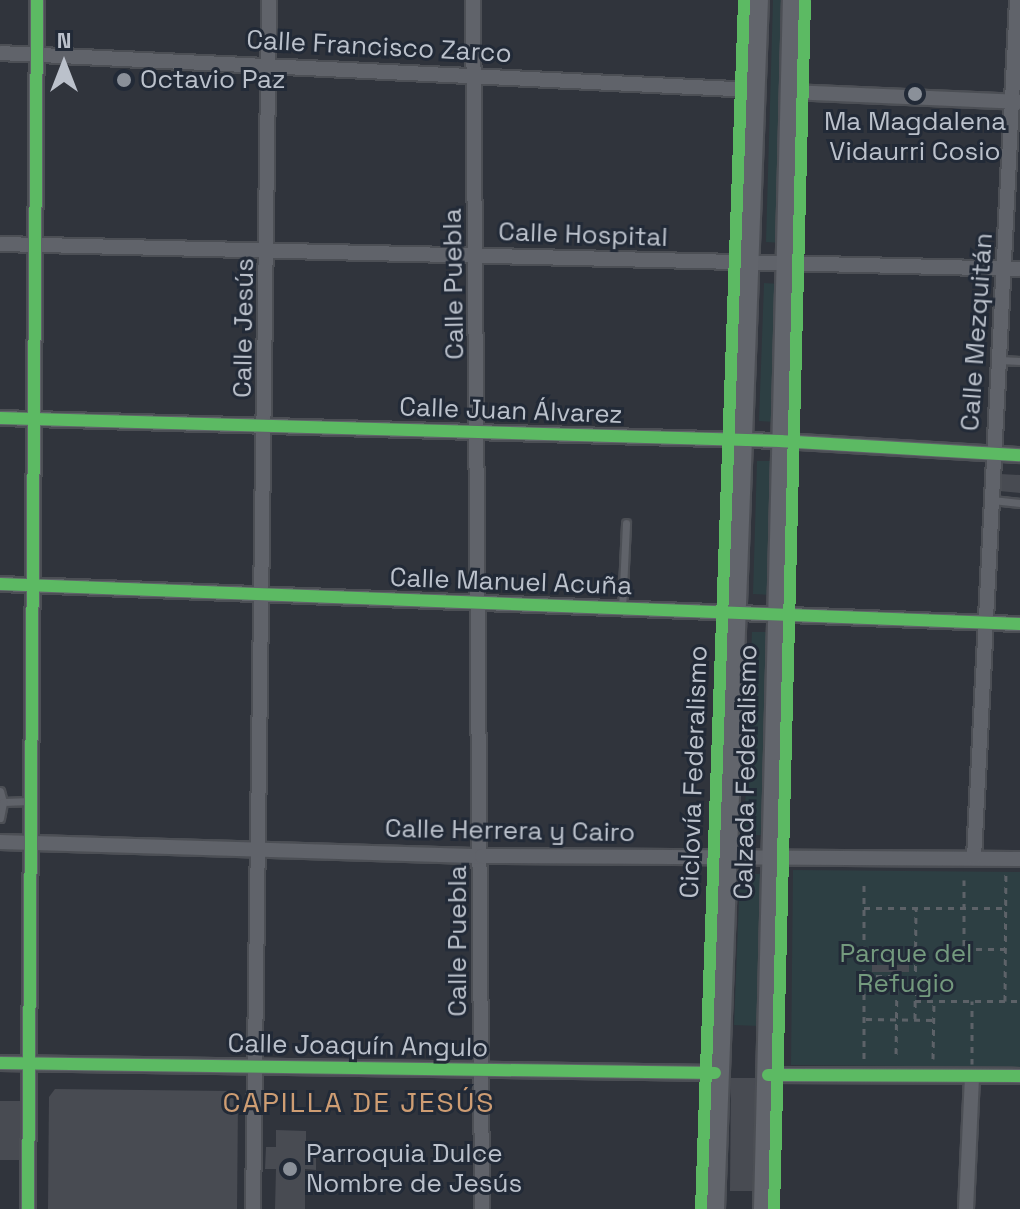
<!DOCTYPE html>
<meta charset="utf-8">
<style>
body{margin:0}
#map{position:relative;width:1020px;height:1209px;overflow:hidden;background:#30343c;font-family:"Space Grotesk",sans-serif}
div>[style]{position:absolute}
.green>*{inset:0;background:#2d3f43}
.building>*{inset:0;background:#484b52}
.path>*{height:3px;margin-top:-1.5px;transform-origin:0;background:repeating-linear-gradient(90deg,#5d6268 0 6px,transparent 0 12px)}
.roads{filter:drop-shadow(2px 0 #4c4f55) drop-shadow(-2px 0 #4c4f55) drop-shadow(0 2px #4c4f55) drop-shadow(0 -2px #4c4f55)}
.lane>*{height:7px;margin:-3.5px;padding:0 3.5px;transform-origin:3.5px;border-radius:3.5px;background:#60636a}
.street>*{height:14px;margin:-7px;padding:0 7px;transform-origin:7px;border-radius:7px;background:#60636a}
.primary>*{height:22px;margin:-11px;padding:0 11px;transform-origin:11px;border-radius:11px;background:#62656c}
.cycleway>*{height:12px;margin:-6px;padding:0 6px;transform-origin:6px;border-radius:6px;background:#5cba63}
.dots>*{width:22px;height:22px;translate:-50% -50%;box-sizing:border-box;border:4px solid #222a37;border-radius:50%}
span{translate:-50% -50%;white-space:nowrap;text-align:center;line-height:1.15;-webkit-text-stroke:6px #222a37;paint-order:stroke}
.street-label{font-size:26px;color:#bbc1cb}
.poi-label{font-size:26px;color:#bbc1cb}
.left{translate:0 -50%;text-align:left}
.park-label{font-size:26px;color:#749a7e}
.neighbourhood-label{font-size:28px;color:#ce9d73;letter-spacing:2px}
.north{position:absolute;left:24px;top:24px;width:80px;height:80px;-webkit-text-stroke:6px #222a37;paint-order:stroke;rotate:0deg;font-size:22px;font-weight:700;line-height:32px;text-align:center;color:#bbc1cb}
.north::after{content:'';display:block;margin:auto;width:28px;height:36px;background:#bbc1cb;clip-path:polygon(50% 0,100% 100%,50% 72%,0 100%)}
</style>
<div id="map">
<div class="green">
<i style="clip-path:polygon(773px 0,790px 0,783px 243px,766px 242px)"></i>
<i style="clip-path:polygon(764px 283px,781px 284px,777px 422px,759px 421px)"></i>
<i style="clip-path:polygon(757px 461px,775px 461px,771px 595px,753px 594px)"></i>
<i style="clip-path:polygon(752px 632px,771px 632px,764px 835px,744px 835px)"></i>
<i style="clip-path:polygon(793px 870px,1020px 872px,1020px 1067px,791px 1065px)"></i>
<i style="clip-path:polygon(740px 874px,764px 874px,760px 1026px,734px 1025px)"></i>
</div>
<div class="building">
<i style="clip-path:polygon(1000px 474px,1020px 475px,1020px 493px,999px 491px)"></i>
<i style="clip-path:polygon(872px 965px,909px 965px,909px 972px,872px 972px)"></i>
<i style="clip-path:polygon(731px 1078px,762px 1078px,760px 1191px,730px 1191px)"></i>
<i style="clip-path:polygon(55px 1089px,230px 1091px,238px 1098px,237px 1209px,48px 1209px,49px 1097px)"></i>
<i style="clip-path:polygon(0 1101px,21px 1101px,21px 1160px,0 1160px)"></i>
<i style="clip-path:polygon(276px 1130px,306px 1131px,306px 1147px,316px 1147px,316px 1170px,305px 1169px,305px 1209px,275px 1209px,276px 1169px,265px 1169px,266px 1147px,276px 1147px)"></i>
</div>
<div class="path">
<i style="left:964px;top:880px;width:69px;rotate:90deg"></i>
<i style="left:964px;top:949px;width:41px"></i>
<i style="left:864px;top:908px;width:140px"></i>
<i style="left:864px;top:976px;width:33px"></i>
<i style="left:897px;top:976px;width:83px;rotate:90.7deg"></i>
<i style="left:915px;top:1001px;width:105px"></i>
<i style="left:1005px;top:1001px;width:128px;rotate:-89.6deg"></i>
<i style="left:866px;top:1019px;width:68px;rotate:0.8deg"></i>
<i style="left:915px;top:1019px;width:111px;rotate:-89.5deg"></i>
<i style="left:864px;top:1059px;width:179px;rotate:-90deg"></i>
<i style="left:933px;top:1059px;width:58px;rotate:-89deg"></i>
<i style="left:972px;top:1064px;width:63px;rotate:-90deg"></i>
</div>
<div class="roads">
<div class="lane">
<i style="left:999px;top:360px;width:21px;rotate:3deg"></i>
<i style="left:992px;top:500px;width:28px;rotate:6deg"></i>
<i style="left:622px;top:609px;width:86px;rotate:-87.3deg"></i>
<i style="left:0;top:791px;width:11px;rotate:75deg"></i>
<i style="left:3px;top:802px;width:28px;rotate:-2deg"></i>
<i style="left:0;top:818px;width:16px;rotate:-79deg"></i>
</div>
<div class="street">
<i style="left:473px;top:0;width:1209px;rotate:89.57deg"></i>
<i style="left:0;top:53px;width:756px;rotate:2.81deg"></i>
<i style="left:791px;top:92px;width:229px;rotate:2.5deg"></i>
<i style="left:0;top:244px;width:1020px;rotate:1.4deg"></i>
<i style="left:0;top:418px;width:781px;rotate:1.69deg"></i>
<i style="left:781px;top:441px;width:239px;rotate:3.4deg"></i>
<i style="left:0;top:584px;width:1021px;rotate:2.25deg"></i>
<i style="left:0;top:842px;width:482px;rotate:1.7deg"></i>
<i style="left:482px;top:856px;width:538px;rotate:0.32deg"></i>
<i style="left:974px;top:858px;width:859px;rotate:-87.13deg"></i>
<i style="left:0;top:1063px;width:715px;rotate:0.8deg"></i>
<i style="left:768px;top:1075px;width:252px;rotate:0.2deg"></i>
<i style="left:28px;top:1209px;width:1209px;rotate:-89.57deg"></i>
<i style="left:253px;top:1209px;width:1209px;rotate:-89.24deg"></i>
<i style="left:966px;top:1209px;width:133px;rotate:-87.4deg"></i>
</div>
<div class="primary">
<i style="left:713px;top:1209px;width:1210px;rotate:-87.92deg"></i>
<i style="left:765px;top:1209px;width:1209px;rotate:-88.63deg"></i>
</div>
</div>
<div class="cycleway">
<i style="left:0;top:418px;width:781px;rotate:1.69deg"></i>
<i style="left:781px;top:441px;width:239px;rotate:3.4deg"></i>
<i style="left:0;top:584px;width:1021px;rotate:2.25deg"></i>
<i style="left:0;top:1063px;width:715px;rotate:0.8deg"></i>
<i style="left:768px;top:1075px;width:252px;rotate:0.2deg"></i>
<i style="left:28px;top:1209px;width:1209px;rotate:-89.57deg"></i>
<i style="left:701px;top:1209px;width:1210px;rotate:-87.96deg"></i>
<i style="left:774px;top:1209px;width:1209px;rotate:-88.53deg"></i>
</div>
<div class="dots">
<i style="left:124px;top:80px;background:#8a9099"></i>
<i style="left:915px;top:94px;background:#8a9099"></i>
<i style="left:290px;top:1169px;background:#8a9099"></i>
</div>
<div class="street-label">
<span style="left:379px;top:47px;rotate:3deg">Calle Francisco Zarco</span>
<span style="left:583px;top:235px;rotate:2deg">Calle Hospital</span>
<span style="left:454px;top:284px;rotate:-91deg">Calle Puebla</span>
<span style="left:244px;top:328px;rotate:-89deg">Calle Jesús</span>
<span style="left:977px;top:332px;rotate:-86deg">Calle Mezquitán</span>
<span style="left:511px;top:411px;rotate:2deg">Calle Juan Álvarez</span>
<span style="left:511px;top:582px;rotate:2deg">Calle Manuel Acuña</span>
<span style="left:694px;top:772px;rotate:-88deg">Ciclovía Federalismo</span>
<span style="left:746px;top:772px;rotate:-89deg">Calzada Federalismo</span>
<span style="left:510px;top:831px;rotate:1deg">Calle Herrera y Cairo</span>
<span style="left:458px;top:941px;rotate:-90deg">Calle Puebla</span>
<span style="left:358px;top:1046px;rotate:1deg">Calle Joaquín Angulo</span>
</div>
<div class="poi-label">
<span class="left" style="left:140px;top:80px">Octavio Paz</span>
<span style="left:915px;top:137px">Ma Magdalena<br>Vidaurri Cosio</span>
<span class="left" style="left:306px;top:1169px">Parroquia Dulce<br>Nombre de Jesús</span>
</div>
<div class="park-label">
<span style="left:906px;top:969px">Parque del<br>Refugio</span>
</div>
<div class="neighbourhood-label">
<span style="left:359px;top:1102px">CAPILLA DE JESÚS</span>
</div>
<div class="north">N</div>
</div>
